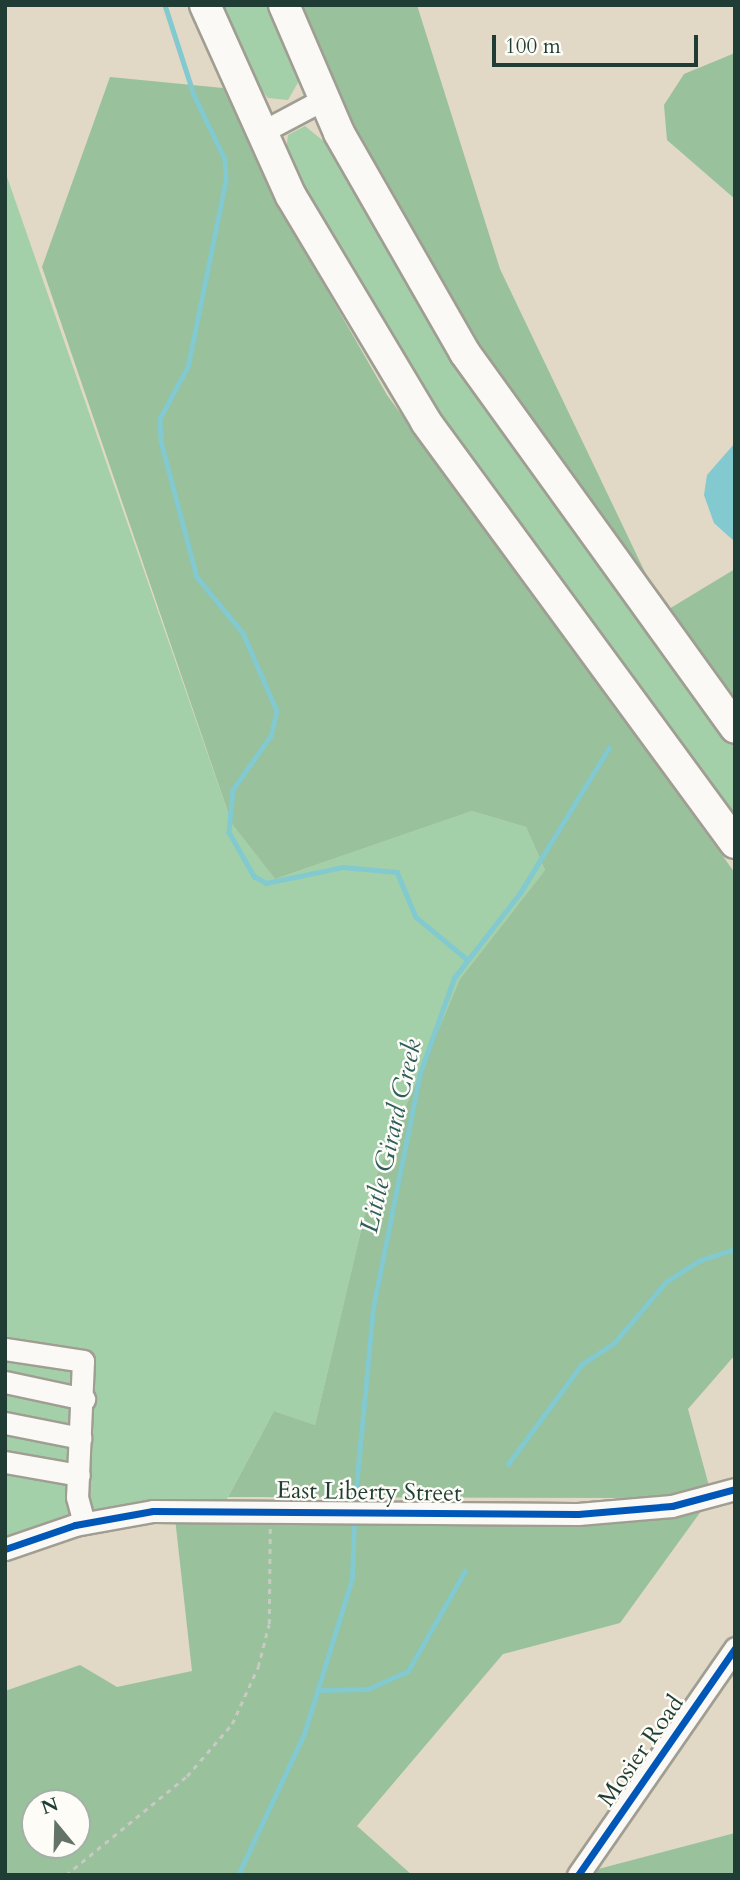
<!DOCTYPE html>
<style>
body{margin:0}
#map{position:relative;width:740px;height:1880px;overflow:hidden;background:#e1d8c5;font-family:Cardo,serif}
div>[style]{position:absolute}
.green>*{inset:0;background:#a3d0a8}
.forest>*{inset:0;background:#98c19c}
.water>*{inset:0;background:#82c9d0}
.stream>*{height:4.5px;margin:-2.25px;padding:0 2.25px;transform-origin:2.25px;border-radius:2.25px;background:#82c9d0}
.path>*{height:2.5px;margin-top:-1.25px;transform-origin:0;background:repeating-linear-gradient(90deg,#c8c9c3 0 5px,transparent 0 10px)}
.roads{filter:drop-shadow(2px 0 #a09e92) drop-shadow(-2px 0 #a09e92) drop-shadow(0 2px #a09e92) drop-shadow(0 -2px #a09e92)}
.minor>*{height:21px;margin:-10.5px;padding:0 10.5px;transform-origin:10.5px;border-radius:10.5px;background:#faf9f6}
.highway>*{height:30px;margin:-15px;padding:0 15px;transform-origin:15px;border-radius:15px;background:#faf9f6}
.cycleway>*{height:7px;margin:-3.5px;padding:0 3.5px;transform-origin:3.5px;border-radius:3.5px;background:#0057b8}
span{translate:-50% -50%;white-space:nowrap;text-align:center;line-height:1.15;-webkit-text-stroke:5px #fdfcf7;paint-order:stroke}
.street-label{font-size:24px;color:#1f3d34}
.water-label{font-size:26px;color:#2e5e5c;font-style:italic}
.frame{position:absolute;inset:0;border:7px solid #1f3d34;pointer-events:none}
.north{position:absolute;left:21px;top:1789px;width:70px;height:70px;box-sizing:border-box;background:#fdfcf7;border:2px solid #a4b0a9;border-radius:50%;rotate:341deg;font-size:19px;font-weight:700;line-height:28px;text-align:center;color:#1f3d34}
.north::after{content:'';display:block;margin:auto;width:24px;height:32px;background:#637367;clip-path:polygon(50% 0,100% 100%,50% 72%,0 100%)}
.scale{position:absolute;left:492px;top:35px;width:206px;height:32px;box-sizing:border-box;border:4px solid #1f3d34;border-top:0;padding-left:9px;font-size:21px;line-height:24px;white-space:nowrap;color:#1f3d34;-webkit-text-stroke:5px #fdfcf7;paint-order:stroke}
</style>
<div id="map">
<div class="green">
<i style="clip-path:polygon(218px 5px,268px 5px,300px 79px,288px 100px,268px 98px,254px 81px)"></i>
<i style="clip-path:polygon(305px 126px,327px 144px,508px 440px,735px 746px,735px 828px,424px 401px,285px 158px,288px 135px)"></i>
<i style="clip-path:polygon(5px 171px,232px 824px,275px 879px,472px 811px,526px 827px,545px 870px,460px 979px,371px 1188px,315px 1425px,274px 1411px,222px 1508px,197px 1508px,5px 1549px)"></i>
</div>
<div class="forest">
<i style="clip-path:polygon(300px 5px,417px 5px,500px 269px,664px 612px,735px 569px,735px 705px,664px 612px,484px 358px,351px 124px)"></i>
<i style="clip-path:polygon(735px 53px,735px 199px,667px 140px,664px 105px,684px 74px)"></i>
<i style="clip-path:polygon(110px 77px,223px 88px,300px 243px,387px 395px,735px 873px,735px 1355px,688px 1409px,709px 1486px,651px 1498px,228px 1497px,274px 1411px,315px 1425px,371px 1188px,460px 979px,545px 870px,526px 827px,472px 811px,275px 879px,232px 824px,42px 267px)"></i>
<i style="clip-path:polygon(evenodd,712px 1496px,620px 1623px,503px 1654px,357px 1826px,412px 1875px,5px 1875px,5px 1691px,80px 1665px,117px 1687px,192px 1671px,174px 1509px,475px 1514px,712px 1496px,35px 1803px,77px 1803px,77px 1845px,35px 1845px,35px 1803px)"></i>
<i style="clip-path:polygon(735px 1833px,735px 1875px,585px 1875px,587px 1872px)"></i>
</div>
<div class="water">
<i style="clip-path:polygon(735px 443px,735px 542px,714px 523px,704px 495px,707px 475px)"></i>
</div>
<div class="stream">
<i style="left:165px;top:5px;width:95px;rotate:72.1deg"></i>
<i style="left:194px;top:95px;width:71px;rotate:64.2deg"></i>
<i style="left:225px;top:159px;width:22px;rotate:87deg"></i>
<i style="left:226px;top:181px;width:190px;rotate:101.5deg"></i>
<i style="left:188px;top:367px;width:59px;rotate:118.3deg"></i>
<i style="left:160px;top:419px;width:22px;rotate:87deg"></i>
<i style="left:161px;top:441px;width:141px;rotate:75.2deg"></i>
<i style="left:197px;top:577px;width:72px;rotate:50.6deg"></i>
<i style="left:243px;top:633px;width:85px;rotate:66.4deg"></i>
<i style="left:277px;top:711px;width:26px;rotate:103deg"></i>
<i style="left:271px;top:736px;width:66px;rotate:125.1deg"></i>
<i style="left:233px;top:790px;width:42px;rotate:95.4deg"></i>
<i style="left:229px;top:832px;width:51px;rotate:60.4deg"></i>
<i style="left:254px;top:876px;width:14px;rotate:30deg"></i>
<i style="left:266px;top:883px;width:79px;rotate:-11.7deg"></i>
<i style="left:343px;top:867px;width:54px;rotate:5.3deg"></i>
<i style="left:397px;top:872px;width:49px;rotate:67.1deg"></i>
<i style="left:416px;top:917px;width:67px;rotate:39.6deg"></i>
<i style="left:735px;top:635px;width:1px;rotate:90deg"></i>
<i style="left:508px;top:1464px;width:124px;rotate:-53.5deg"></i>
<i style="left:582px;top:1364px;width:38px;rotate:-33deg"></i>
<i style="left:614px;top:1343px;width:80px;rotate:-49.6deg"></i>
<i style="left:666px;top:1282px;width:38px;rotate:-33deg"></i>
<i style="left:698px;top:1261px;width:39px;rotate:-18deg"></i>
<i style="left:355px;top:1499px;width:192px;rotate:-84.6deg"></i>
<i style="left:373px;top:1308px;width:240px;rotate:-78.7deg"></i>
<i style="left:420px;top:1073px;width:101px;rotate:-70.3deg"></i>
<i style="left:454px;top:978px;width:108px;rotate:-52.2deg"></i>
<i style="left:520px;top:893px;width:170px;rotate:-58.5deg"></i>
<i style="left:317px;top:1690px;width:51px;rotate:-1.1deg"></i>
<i style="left:368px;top:1689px;width:44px;rotate:-24.2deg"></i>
<i style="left:408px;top:1671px;width:115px;rotate:-60.3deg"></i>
<i style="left:238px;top:1875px;width:156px;rotate:-64.9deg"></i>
<i style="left:304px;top:1734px;width:162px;rotate:-72.8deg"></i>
<i style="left:352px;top:1579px;width:56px;rotate:-88deg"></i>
</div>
<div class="path">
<i style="left:66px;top:1875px;width:156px;rotate:-39.3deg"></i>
<i style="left:187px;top:1776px;width:69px;rotate:-49.1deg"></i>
<i style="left:232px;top:1724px;width:63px;rotate:-65.5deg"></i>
<i style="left:258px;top:1667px;width:44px;rotate:-75.7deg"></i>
<i style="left:269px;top:1624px;width:97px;rotate:-89.4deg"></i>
</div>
<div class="roads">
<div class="minor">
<i style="left:260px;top:133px;width:70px;rotate:-28deg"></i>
<i style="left:5px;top:1349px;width:79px;rotate:8.7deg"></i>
<i style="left:83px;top:1361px;width:136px;rotate:92.5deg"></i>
<i style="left:77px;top:1497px;width:27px;rotate:75deg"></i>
<i style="left:5px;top:1382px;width:81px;rotate:12.1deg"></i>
<i style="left:5px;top:1423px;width:77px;rotate:11.2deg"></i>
<i style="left:5px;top:1462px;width:75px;rotate:10deg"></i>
<i style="left:5px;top:1549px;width:74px;rotate:-18.9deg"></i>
<i style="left:75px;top:1525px;width:79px;rotate:-10.2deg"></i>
<i style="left:153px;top:1511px;width:425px;rotate:0.4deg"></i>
<i style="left:578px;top:1514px;width:94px;rotate:-4.9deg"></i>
<i style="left:672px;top:1506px;width:65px;rotate:-15.1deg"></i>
<i style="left:578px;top:1875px;width:276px;rotate:-55.3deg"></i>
</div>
<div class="highway">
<i style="left:205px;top:5px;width:209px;rotate:65.8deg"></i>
<i style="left:291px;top:196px;width:263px;rotate:59.1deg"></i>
<i style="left:426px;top:422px;width:522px;rotate:53.72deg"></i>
<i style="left:284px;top:5px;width:139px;rotate:66.7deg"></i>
<i style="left:339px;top:133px;width:254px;rotate:60.2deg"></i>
<i style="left:465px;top:353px;width:462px;rotate:54.2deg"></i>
</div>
</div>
<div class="cycleway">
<i style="left:5px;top:1549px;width:74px;rotate:-18.9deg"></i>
<i style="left:75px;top:1525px;width:79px;rotate:-10.2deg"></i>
<i style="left:153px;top:1511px;width:425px;rotate:0.4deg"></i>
<i style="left:578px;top:1514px;width:94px;rotate:-4.9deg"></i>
<i style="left:672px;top:1506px;width:65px;rotate:-15.1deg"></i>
<i style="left:578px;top:1875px;width:276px;rotate:-55.3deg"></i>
</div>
<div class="street-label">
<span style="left:369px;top:1492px;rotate:1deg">East Liberty Street</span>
<span style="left:641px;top:1751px;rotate:-55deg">Mosier Road</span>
</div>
<div class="water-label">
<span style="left:391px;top:1136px;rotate:-77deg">Little Girard Creek</span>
</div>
<div class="frame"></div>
<div class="north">N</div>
<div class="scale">100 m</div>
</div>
